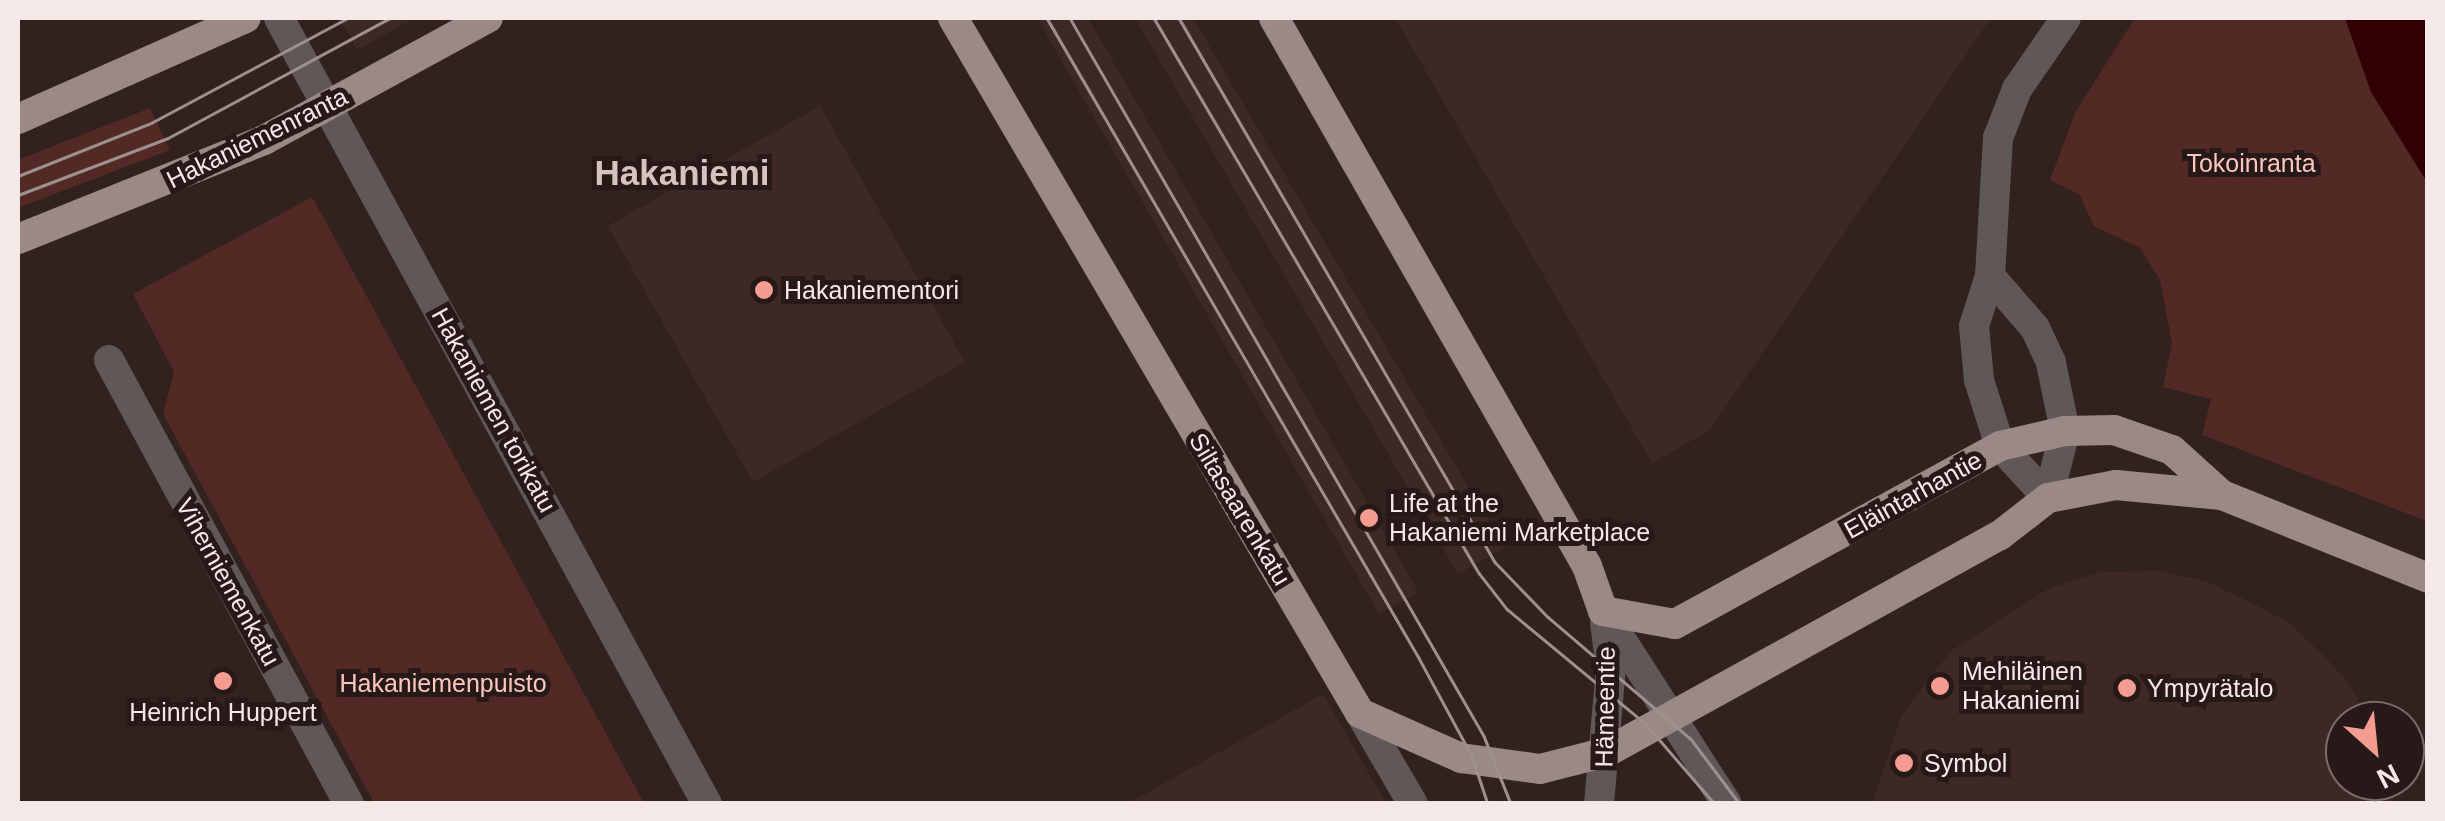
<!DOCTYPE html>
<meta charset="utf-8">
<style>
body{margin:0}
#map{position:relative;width:2445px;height:821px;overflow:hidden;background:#312220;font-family:Helvetica,sans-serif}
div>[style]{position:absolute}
.built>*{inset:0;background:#3e2825}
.green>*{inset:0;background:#522924}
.water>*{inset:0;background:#310101}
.minor>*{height:30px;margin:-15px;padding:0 15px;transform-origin:15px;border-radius:15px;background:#605857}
.major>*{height:30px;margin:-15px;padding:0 15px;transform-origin:15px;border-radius:15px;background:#9a8987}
.tram>*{height:2.5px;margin:-1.25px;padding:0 1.25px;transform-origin:1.25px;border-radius:1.25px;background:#9d908e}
.dots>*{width:28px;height:28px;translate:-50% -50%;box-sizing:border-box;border:5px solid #271917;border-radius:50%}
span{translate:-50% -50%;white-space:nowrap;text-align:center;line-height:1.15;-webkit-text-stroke:10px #271917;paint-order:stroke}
.street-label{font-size:25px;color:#f4e9e7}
.park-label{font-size:25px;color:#fec7be}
.poi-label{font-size:25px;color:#f4e9e7}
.left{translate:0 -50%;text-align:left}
.district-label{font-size:35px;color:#d6c2be;font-weight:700}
.frame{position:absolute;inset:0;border:20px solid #f4e9e7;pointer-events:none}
.north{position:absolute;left:2325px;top:701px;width:100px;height:100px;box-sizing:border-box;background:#271917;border:2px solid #796c6a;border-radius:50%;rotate:153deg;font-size:28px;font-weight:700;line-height:40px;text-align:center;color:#f4e9e7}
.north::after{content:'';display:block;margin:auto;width:35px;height:45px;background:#f59c90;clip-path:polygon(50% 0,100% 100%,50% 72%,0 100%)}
</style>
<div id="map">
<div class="built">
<i style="clip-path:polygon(339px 18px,415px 18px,357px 50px)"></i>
<i style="clip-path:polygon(1037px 18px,1088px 18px,1419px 593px,1379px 614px)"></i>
<i style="clip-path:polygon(1135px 18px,1193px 18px,1504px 548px,1458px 574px)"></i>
<i style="clip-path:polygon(1395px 18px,1991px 18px,1710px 430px,1652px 463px)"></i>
<i style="clip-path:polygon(820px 106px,965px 362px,753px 482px,608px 226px)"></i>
<i style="clip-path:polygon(2158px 571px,2205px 581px,2252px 603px,2289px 623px,2320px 652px,2349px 683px,2369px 721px,2345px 721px,2345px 781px,2390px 781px,2394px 803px,1872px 803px,1902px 715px,1951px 651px,2050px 588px,2101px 572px)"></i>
<i style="clip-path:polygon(1323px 694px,1386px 803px,1129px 803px)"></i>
</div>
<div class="green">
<i style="clip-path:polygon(2135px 18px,2345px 18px,2371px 92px,2427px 182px,2427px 521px,2202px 435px,2211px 399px,2163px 387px,2172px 343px,2160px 280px,2140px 248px,2094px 226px,2079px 194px,2050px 180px,2076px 111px)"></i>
<i style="clip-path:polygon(150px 108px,170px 150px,18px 208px,18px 160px)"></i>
<i style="clip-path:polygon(312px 197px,326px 222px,644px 803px,374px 803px,163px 414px,174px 372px,133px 294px)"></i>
</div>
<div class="water">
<i style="clip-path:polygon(2345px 18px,2427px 18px,2427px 182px,2371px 92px)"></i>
</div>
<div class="minor">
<i style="left:279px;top:18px;width:895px;rotate:61.43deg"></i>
<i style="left:1990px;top:276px;width:69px;rotate:49.1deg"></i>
<i style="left:2035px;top:328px;width:38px;rotate:65deg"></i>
<i style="left:2051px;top:363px;width:69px;rotate:78.4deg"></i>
<i style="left:2065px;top:431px;width:69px;rotate:104.2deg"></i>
<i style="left:109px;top:360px;width:505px;rotate:61.61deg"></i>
<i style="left:2048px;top:498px;width:71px;rotate:-132.7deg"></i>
<i style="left:2000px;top:446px;width:69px;rotate:-107.7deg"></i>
<i style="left:1979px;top:380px;width:54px;rotate:-95.3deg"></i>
<i style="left:1974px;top:326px;width:52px;rotate:-72.3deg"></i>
<i style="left:1990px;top:276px;width:138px;rotate:-86.7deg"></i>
<i style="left:1998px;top:138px;width:53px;rotate:-68.8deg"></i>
<i style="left:2017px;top:89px;width:86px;rotate:-55.4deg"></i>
<i style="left:1603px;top:611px;width:229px;rotate:57.3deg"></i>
<i style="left:1360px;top:713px;width:105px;rotate:59.8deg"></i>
<i style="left:1599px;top:804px;width:137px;rotate:-85deg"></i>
<i style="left:1611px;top:668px;width:45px;rotate:-97.6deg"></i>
</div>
<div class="major">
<i style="left:953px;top:18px;width:805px;rotate:59.65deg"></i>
<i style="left:1360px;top:713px;width:111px;rotate:24deg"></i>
<i style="left:1461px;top:758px;width:80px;rotate:7.9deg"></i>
<i style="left:1540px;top:769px;width:69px;rotate:-14.2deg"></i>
<i style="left:1607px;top:752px;width:448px;rotate:-28.9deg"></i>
<i style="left:1999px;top:536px;width:62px;rotate:-37.8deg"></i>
<i style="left:2048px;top:498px;width:69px;rotate:-10.8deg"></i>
<i style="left:2116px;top:485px;width:106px;rotate:5.4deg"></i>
<i style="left:1274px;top:18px;width:631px;rotate:60.27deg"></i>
<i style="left:1587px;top:566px;width:48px;rotate:70.4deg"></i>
<i style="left:1603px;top:611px;width:73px;rotate:10.2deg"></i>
<i style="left:1675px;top:624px;width:371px;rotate:-28.7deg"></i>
<i style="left:2000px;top:446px;width:67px;rotate:-13deg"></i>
<i style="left:2065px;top:431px;width:49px;rotate:-1.2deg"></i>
<i style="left:2114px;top:430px;width:61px;rotate:19deg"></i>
<i style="left:2172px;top:450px;width:67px;rotate:42deg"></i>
<i style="left:2222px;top:495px;width:222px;rotate:21.9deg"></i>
<i style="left:18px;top:119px;width:249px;rotate:-23.9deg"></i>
<i style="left:18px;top:239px;width:265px;rotate:-21.9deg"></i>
<i style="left:264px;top:140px;width:255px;rotate:-28.6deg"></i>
</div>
<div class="tram">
<i style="left:1047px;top:18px;width:740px;rotate:59.83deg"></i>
<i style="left:1419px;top:658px;width:111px;rotate:61.6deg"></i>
<i style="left:1472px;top:756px;width:51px;rotate:71.6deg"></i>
<i style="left:1070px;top:18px;width:829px;rotate:60.03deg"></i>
<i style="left:1484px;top:736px;width:73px;rotate:68.3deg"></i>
<i style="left:1154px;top:18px;width:643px;rotate:59.65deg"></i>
<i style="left:1479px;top:573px;width:46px;rotate:52.1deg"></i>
<i style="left:1507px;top:609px;width:179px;rotate:39.6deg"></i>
<i style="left:1645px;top:723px;width:107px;rotate:49.2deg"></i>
<i style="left:1179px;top:18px;width:629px;rotate:59.85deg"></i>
<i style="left:1495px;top:562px;width:76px;rotate:46.1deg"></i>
<i style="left:1548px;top:617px;width:188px;rotate:40.5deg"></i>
<i style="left:1691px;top:739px;width:81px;rotate:53deg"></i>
<i style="left:18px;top:176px;width:143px;rotate:-21.7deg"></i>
<i style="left:151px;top:123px;width:223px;rotate:-28.1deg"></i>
<i style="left:18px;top:195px;width:160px;rotate:-20.8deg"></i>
<i style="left:168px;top:138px;width:252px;rotate:-28.4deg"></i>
</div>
<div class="dots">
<i style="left:764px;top:290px;background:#f59c90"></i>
<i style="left:1369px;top:518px;background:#f59c90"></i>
<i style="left:223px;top:681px;background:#f59c90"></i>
<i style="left:1940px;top:686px;background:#f59c90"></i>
<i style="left:2127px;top:688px;background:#f59c90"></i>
<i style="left:1904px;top:763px;background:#f59c90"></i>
</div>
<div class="street-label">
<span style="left:257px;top:138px;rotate:-26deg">Hakaniemenranta</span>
<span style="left:494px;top:410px;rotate:61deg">Hakaniemen torikatu</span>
<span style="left:1913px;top:495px;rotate:-29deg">Eläintarhantie</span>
<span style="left:1240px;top:509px;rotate:59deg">Siltasaarenkatu</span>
<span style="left:228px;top:582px;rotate:61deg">Viherniemenkatu</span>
<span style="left:1605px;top:707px;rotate:-89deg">Hämeentie</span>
</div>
<div class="park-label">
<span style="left:2251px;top:163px">Tokoinranta</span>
<span style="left:443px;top:683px">Hakaniemenpuisto</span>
</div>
<div class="poi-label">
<span class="left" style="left:784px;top:290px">Hakaniementori</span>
<span class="left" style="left:1389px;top:518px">Life at the<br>Hakaniemi Marketplace</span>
<span class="left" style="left:1962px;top:686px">Mehiläinen<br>Hakaniemi</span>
<span class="left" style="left:2147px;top:688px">Ympyrätalo</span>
<span style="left:223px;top:712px">Heinrich Huppert</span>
<span class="left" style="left:1924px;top:763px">Symbol</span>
</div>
<div class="district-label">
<span style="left:682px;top:173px">Hakaniemi</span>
</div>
<div class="frame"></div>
<div class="north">N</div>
</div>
